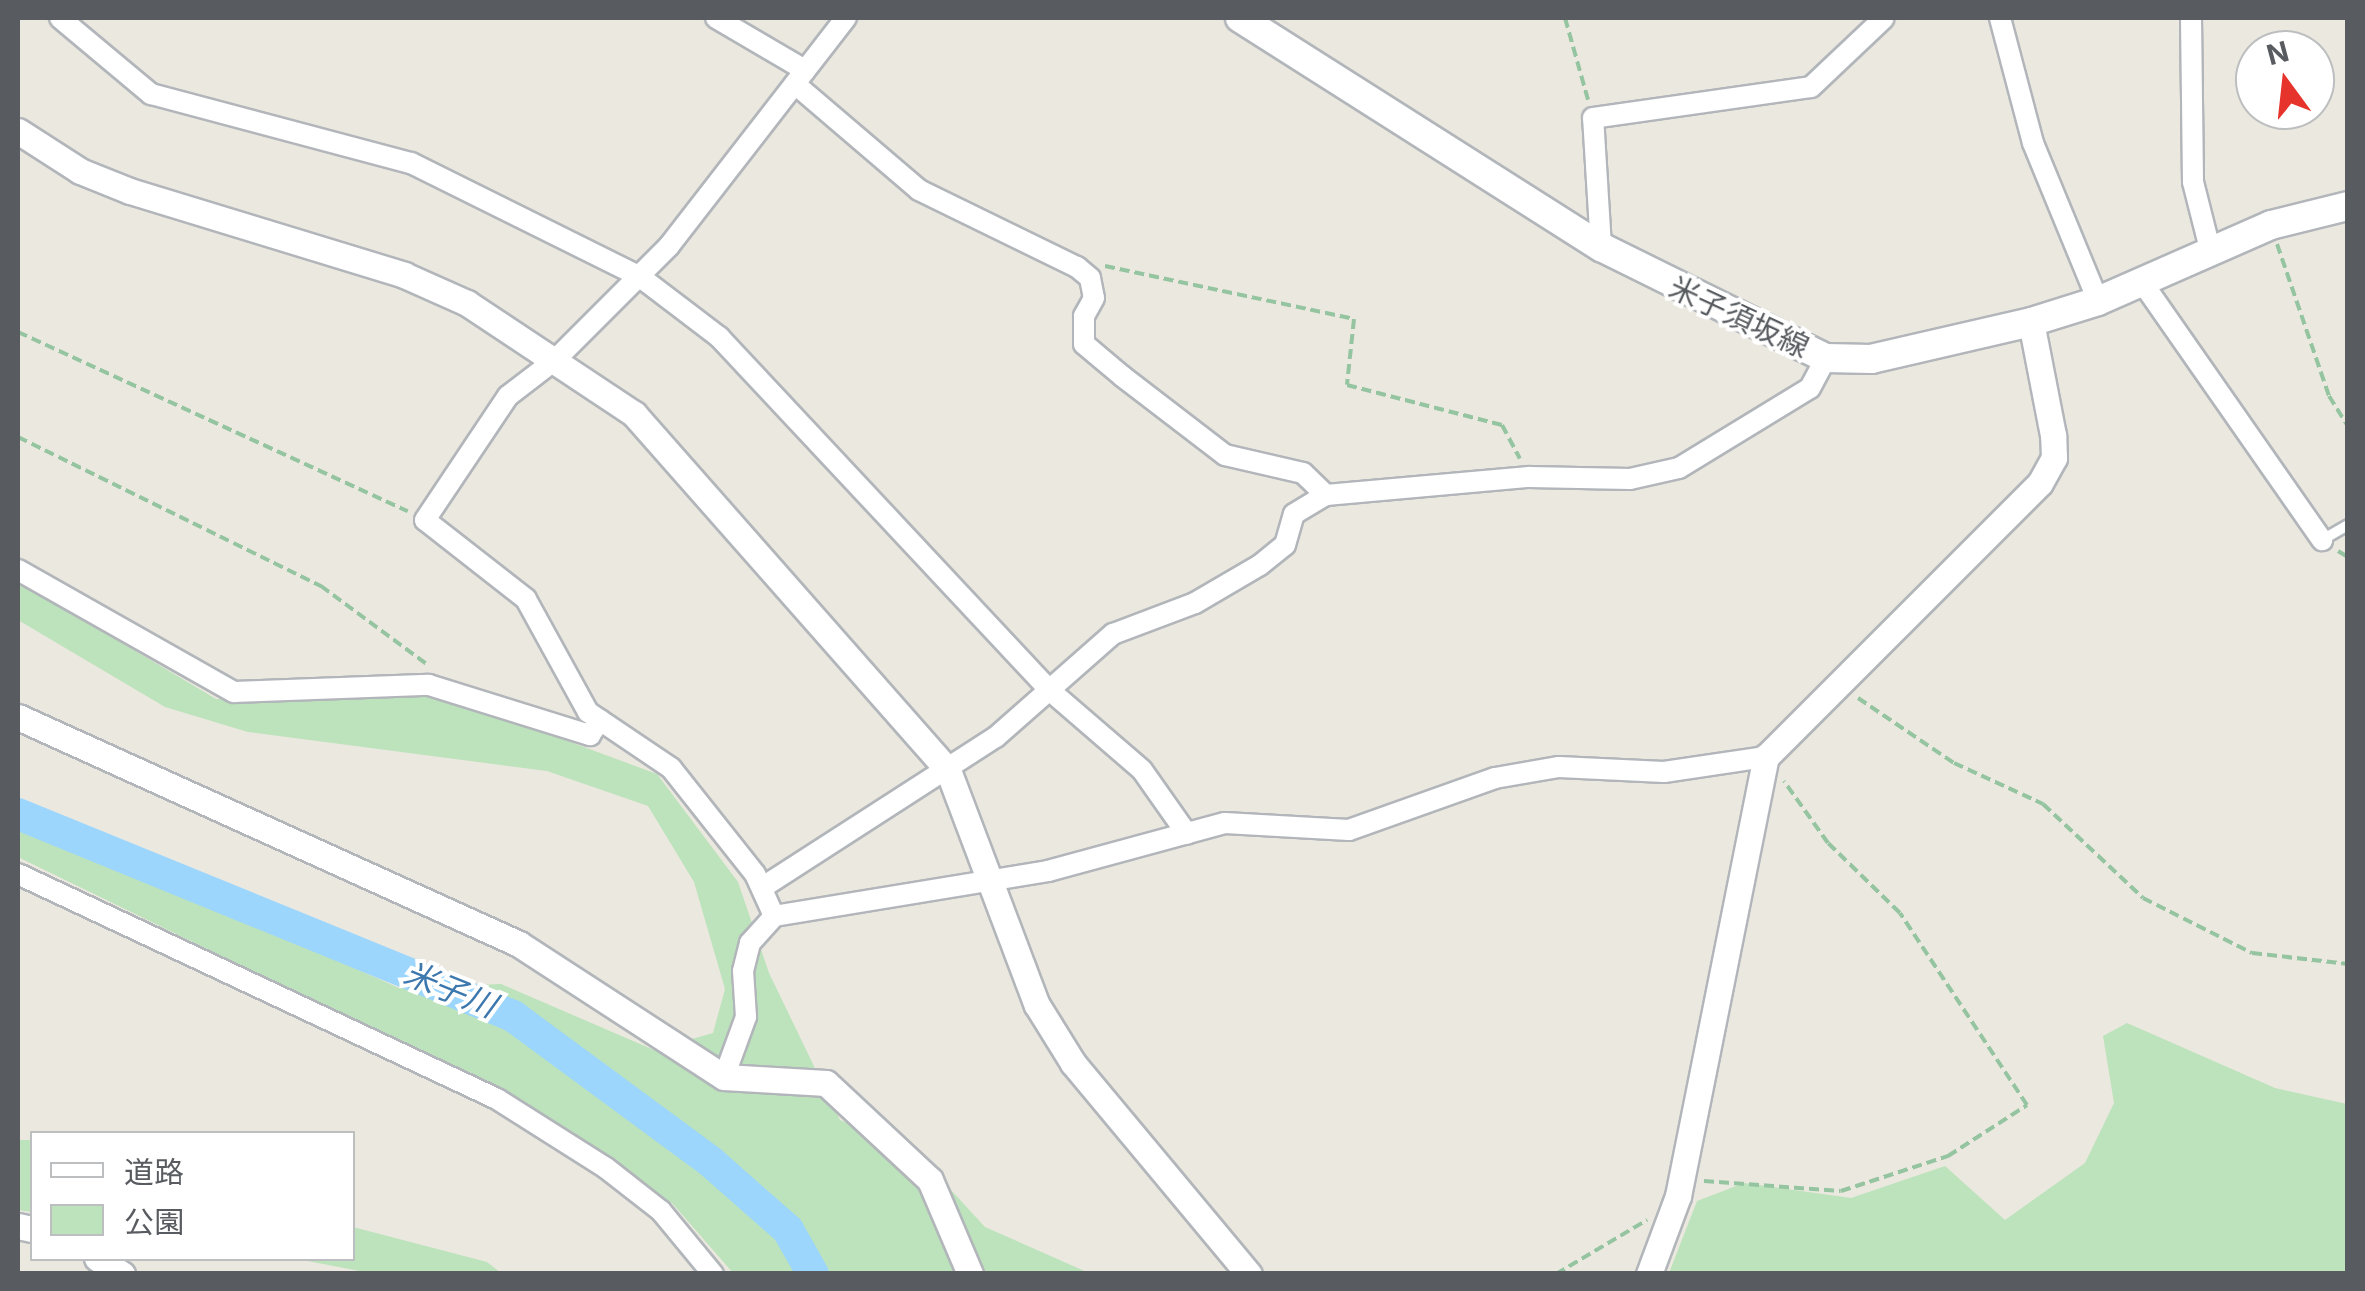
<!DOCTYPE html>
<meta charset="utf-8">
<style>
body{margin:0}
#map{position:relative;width:2365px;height:1291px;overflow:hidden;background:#ebe8df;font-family:Inter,"Noto Sans JP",sans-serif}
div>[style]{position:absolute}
.green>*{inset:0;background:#bce3bb}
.river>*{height:32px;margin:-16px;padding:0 16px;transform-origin:16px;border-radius:16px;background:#9dd6fd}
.path>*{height:4px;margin-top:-2px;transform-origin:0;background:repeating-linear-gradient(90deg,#94c4a0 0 10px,transparent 0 15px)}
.roads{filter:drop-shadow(2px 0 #b2b6ba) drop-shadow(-2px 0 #b2b6ba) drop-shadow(0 2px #b2b6ba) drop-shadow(0 -2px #b2b6ba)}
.service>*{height:10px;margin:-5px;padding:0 5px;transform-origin:5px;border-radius:5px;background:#fff}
.minor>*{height:20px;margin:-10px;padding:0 10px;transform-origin:10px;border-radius:10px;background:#fff}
.tertiary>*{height:25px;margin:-12.5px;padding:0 12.5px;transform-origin:12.5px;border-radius:12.5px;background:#fff}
.secondary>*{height:28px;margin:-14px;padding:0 14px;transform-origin:14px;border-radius:14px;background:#fff}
span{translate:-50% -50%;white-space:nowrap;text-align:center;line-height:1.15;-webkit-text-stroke:8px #fff;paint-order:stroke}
.street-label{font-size:30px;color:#585c60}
.water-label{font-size:32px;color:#3c77ae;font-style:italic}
.frame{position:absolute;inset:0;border:20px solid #585c60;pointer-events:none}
.legend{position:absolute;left:30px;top:1131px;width:325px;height:130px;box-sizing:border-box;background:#fff;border:2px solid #bcbebf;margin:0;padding:12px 18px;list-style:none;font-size:30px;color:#585c60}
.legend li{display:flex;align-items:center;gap:20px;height:50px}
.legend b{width:50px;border:2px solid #bcbebf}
.north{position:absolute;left:2235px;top:30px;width:100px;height:100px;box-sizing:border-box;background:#fff;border:2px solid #bcbebf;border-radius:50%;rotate:345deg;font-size:28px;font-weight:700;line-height:40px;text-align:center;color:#585c60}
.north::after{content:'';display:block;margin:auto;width:35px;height:45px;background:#e6332b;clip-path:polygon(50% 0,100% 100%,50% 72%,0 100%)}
</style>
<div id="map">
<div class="green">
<i style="clip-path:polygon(18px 581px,216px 699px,435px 692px,657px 774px,738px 882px,769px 973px,840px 1120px,917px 1153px,985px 1227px,1089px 1273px,733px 1273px,672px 1203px,472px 1087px,306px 997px,18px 857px,18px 817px,399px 988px,501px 984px,654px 1050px,713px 1033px,725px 989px,694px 882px,648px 806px,547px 771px,248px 732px,165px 707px,18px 620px)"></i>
<i style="clip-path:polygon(2127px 1023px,2275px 1088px,2347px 1104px,2347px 1273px,1669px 1273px,1697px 1201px,1744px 1183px,1851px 1198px,1945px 1166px,2005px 1220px,2085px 1163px,2114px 1103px,2103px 1036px)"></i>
<i style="clip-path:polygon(18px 1140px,32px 1140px,32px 1212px,18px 1210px)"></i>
<i style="clip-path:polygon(353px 1227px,487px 1262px,501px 1273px,370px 1273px,297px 1259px,352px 1258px)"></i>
</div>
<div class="river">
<i style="left:18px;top:814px;width:535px;rotate:22.2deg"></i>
<i style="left:513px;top:1016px;width:246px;rotate:36.4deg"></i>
<i style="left:711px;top:1162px;width:103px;rotate:41.4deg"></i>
<i style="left:788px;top:1230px;width:51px;rotate:60.4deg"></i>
</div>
<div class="path">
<i style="left:1565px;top:18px;width:85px;rotate:74.3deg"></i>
<i style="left:2277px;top:244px;width:161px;rotate:71.1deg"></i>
<i style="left:2329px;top:396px;width:36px;rotate:58deg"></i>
<i style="left:1105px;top:266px;width:255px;rotate:12deg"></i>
<i style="left:1354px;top:319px;width:66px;rotate:96.1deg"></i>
<i style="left:1347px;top:385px;width:160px;rotate:14.5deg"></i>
<i style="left:1502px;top:425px;width:38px;rotate:62deg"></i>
<i style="left:18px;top:332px;width:429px;rotate:24.7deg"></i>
<i style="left:18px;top:437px;width:338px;rotate:26.2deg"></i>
<i style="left:321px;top:586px;width:134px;rotate:36.5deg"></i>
<i style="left:2338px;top:551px;width:12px;rotate:31deg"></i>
<i style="left:1858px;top:698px;width:116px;rotate:34.1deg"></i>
<i style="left:1954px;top:763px;width:98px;rotate:24.7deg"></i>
<i style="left:2043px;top:804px;width:137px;rotate:43.2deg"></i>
<i style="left:2143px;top:898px;width:122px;rotate:26.8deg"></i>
<i style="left:2252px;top:953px;width:97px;rotate:6.5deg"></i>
<i style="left:1704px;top:1181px;width:137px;rotate:4.2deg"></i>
<i style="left:1841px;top:1191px;width:113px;rotate:-18.1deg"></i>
<i style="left:1948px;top:1156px;width:94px;rotate:-32.8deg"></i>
<i style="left:2027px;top:1105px;width:230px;rotate:-123.5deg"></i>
<i style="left:1900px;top:913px;width:100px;rotate:-135.8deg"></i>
<i style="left:1828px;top:843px;width:76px;rotate:-125.4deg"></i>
<i style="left:1556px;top:1274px;width:106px;rotate:-30.7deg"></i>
</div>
<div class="roads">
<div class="service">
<i style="left:2322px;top:540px;width:30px;rotate:-30deg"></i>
</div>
<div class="minor">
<i style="left:60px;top:18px;width:119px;rotate:39.9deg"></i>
<i style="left:151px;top:94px;width:269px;rotate:14.9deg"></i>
<i style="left:411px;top:163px;width:254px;rotate:26.4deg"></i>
<i style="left:639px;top:276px;width:101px;rotate:37.3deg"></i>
<i style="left:719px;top:337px;width:480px;rotate:46.9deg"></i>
<i style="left:1047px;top:688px;width:125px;rotate:40.8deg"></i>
<i style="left:1142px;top:770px;width:78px;rotate:54.9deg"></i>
<i style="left:716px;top:18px;width:103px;rotate:30.3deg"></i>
<i style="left:2000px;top:18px;width:129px;rotate:75.2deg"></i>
<i style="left:2033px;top:143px;width:171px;rotate:67.6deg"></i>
<i style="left:2191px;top:18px;width:164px;rotate:89.3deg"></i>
<i style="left:2193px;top:182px;width:69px;rotate:75.8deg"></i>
<i style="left:795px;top:84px;width:163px;rotate:40.5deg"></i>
<i style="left:919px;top:190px;width:176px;rotate:26deg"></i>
<i style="left:1077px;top:267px;width:17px;rotate:40deg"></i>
<i style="left:1090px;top:278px;width:20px;rotate:79deg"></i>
<i style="left:1094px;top:298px;width:21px;rotate:119deg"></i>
<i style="left:1084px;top:316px;width:28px;rotate:90deg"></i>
<i style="left:1084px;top:344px;width:50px;rotate:40.1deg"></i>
<i style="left:1122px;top:376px;width:130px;rotate:37.5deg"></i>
<i style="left:1225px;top:455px;width:80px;rotate:13deg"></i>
<i style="left:1303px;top:473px;width:32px;rotate:44deg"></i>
<i style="left:1601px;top:247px;width:129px;rotate:-93.5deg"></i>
<i style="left:1593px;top:118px;width:220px;rotate:-8.1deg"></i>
<i style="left:1811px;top:87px;width:100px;rotate:-43.4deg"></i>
<i style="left:2142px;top:282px;width:315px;rotate:55.1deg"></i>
<i style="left:18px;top:570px;width:248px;rotate:29.5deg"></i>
<i style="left:234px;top:692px;width:195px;rotate:-2.1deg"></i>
<i style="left:429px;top:685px;width:169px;rotate:17.3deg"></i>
<i style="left:590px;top:735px;width:18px;rotate:-56deg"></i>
<i style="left:18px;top:874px;width:529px;rotate:25.16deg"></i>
<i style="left:497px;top:1099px;width:129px;rotate:32.3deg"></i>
<i style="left:606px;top:1168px;width:70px;rotate:38deg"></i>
<i style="left:661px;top:1211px;width:82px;rotate:50.5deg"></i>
<i style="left:763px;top:887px;width:277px;rotate:-32.8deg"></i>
<i style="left:996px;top:737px;width:156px;rotate:-41.4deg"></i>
<i style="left:1113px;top:634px;width:88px;rotate:-20.7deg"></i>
<i style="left:1195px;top:603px;width:75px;rotate:-30.3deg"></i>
<i style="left:1260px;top:565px;width:32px;rotate:-39deg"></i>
<i style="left:1285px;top:545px;width:32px;rotate:-74deg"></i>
<i style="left:1294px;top:514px;width:37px;rotate:-31deg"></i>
<i style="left:1326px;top:495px;width:204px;rotate:-5.1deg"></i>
<i style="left:1529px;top:477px;width:101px;rotate:1.1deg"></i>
<i style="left:1630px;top:479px;width:50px;rotate:-12.7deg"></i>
<i style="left:1679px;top:468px;width:153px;rotate:-31.4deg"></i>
<i style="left:1810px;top:388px;width:34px;rotate:-62deg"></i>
<i style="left:774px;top:916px;width:46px;rotate:-114.3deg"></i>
<i style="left:755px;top:874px;width:135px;rotate:-128.4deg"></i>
<i style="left:671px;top:768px;width:100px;rotate:-146deg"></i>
<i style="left:588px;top:712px;width:129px;rotate:-118.8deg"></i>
<i style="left:526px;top:599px;width:128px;rotate:-142deg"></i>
<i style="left:425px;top:520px;width:149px;rotate:-56.2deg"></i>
<i style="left:508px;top:396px;width:59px;rotate:-37.5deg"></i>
<i style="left:555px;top:360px;width:161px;rotate:-45deg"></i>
<i style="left:669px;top:246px;width:289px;rotate:-52.2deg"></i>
<i style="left:724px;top:1077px;width:64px;rotate:-69.9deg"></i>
<i style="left:746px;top:1017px;width:46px;rotate:-93.7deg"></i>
<i style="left:743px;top:971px;width:29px;rotate:-76deg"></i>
<i style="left:750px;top:943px;width:36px;rotate:-48deg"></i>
<i style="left:774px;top:916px;width:278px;rotate:-9.3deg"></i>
<i style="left:1048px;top:871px;width:183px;rotate:-15.2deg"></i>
<i style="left:1225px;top:823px;width:124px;rotate:3.2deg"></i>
<i style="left:1349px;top:830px;width:155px;rotate:-19.6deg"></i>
<i style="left:1495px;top:778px;width:65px;rotate:-9.8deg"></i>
<i style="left:1559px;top:767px;width:105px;rotate:2.7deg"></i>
<i style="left:1664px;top:772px;width:103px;rotate:-8.4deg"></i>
</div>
<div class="tertiary">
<i style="left:18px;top:131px;width:74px;rotate:32.8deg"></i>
<i style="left:80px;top:171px;width:54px;rotate:21.8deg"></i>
<i style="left:130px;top:191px;width:287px;rotate:17deg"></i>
<i style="left:404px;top:275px;width:69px;rotate:24deg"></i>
<i style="left:467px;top:303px;width:201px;rotate:33.6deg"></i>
<i style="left:634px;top:414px;width:475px;rotate:48.6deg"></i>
<i style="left:948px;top:770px;width:251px;rotate:69.3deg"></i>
<i style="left:1037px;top:1005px;width:68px;rotate:58.2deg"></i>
<i style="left:1073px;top:1063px;width:275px;rotate:50.2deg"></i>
<i style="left:18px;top:717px;width:550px;rotate:24.37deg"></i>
<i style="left:519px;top:944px;width:244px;rotate:33deg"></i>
<i style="left:724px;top:1077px;width:102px;rotate:3.4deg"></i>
<i style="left:826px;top:1083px;width:142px;rotate:43deg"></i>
<i style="left:930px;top:1180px;width:102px;rotate:66.9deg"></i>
<i style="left:18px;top:1226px;width:14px;rotate:12deg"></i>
<i style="left:97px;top:1258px;width:30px;rotate:33deg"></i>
<i style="left:1649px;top:1274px;width:83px;rotate:-69.6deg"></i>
<i style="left:1678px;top:1196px;width:448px;rotate:-78.7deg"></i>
<i style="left:1766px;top:757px;width:387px;rotate:-45deg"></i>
<i style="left:2040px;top:483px;width:29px;rotate:-61deg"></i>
<i style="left:2054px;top:458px;width:23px;rotate:-92deg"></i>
<i style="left:2053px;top:435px;width:115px;rotate:-101deg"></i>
</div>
<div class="secondary">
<i style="left:1240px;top:18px;width:428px;rotate:32.4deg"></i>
<i style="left:1601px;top:247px;width:251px;rotate:26.3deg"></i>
<i style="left:1826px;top:358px;width:45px;rotate:1.3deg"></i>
<i style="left:1871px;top:359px;width:164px;rotate:-13deg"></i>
<i style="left:2031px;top:322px;width:70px;rotate:-17.4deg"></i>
<i style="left:2098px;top:301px;width:189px;rotate:-23.7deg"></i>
<i style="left:2271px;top:225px;width:79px;rotate:-13.9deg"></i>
</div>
</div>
<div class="street-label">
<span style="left:1739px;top:317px;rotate:25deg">米子須坂線</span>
</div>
<div class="water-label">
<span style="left:450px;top:990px;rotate:22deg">米子川</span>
</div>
<div class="frame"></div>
<ul class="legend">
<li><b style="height:12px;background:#fff"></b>道路</li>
<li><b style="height:28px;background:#bce3bb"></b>公園</li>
</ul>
<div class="north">N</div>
</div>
